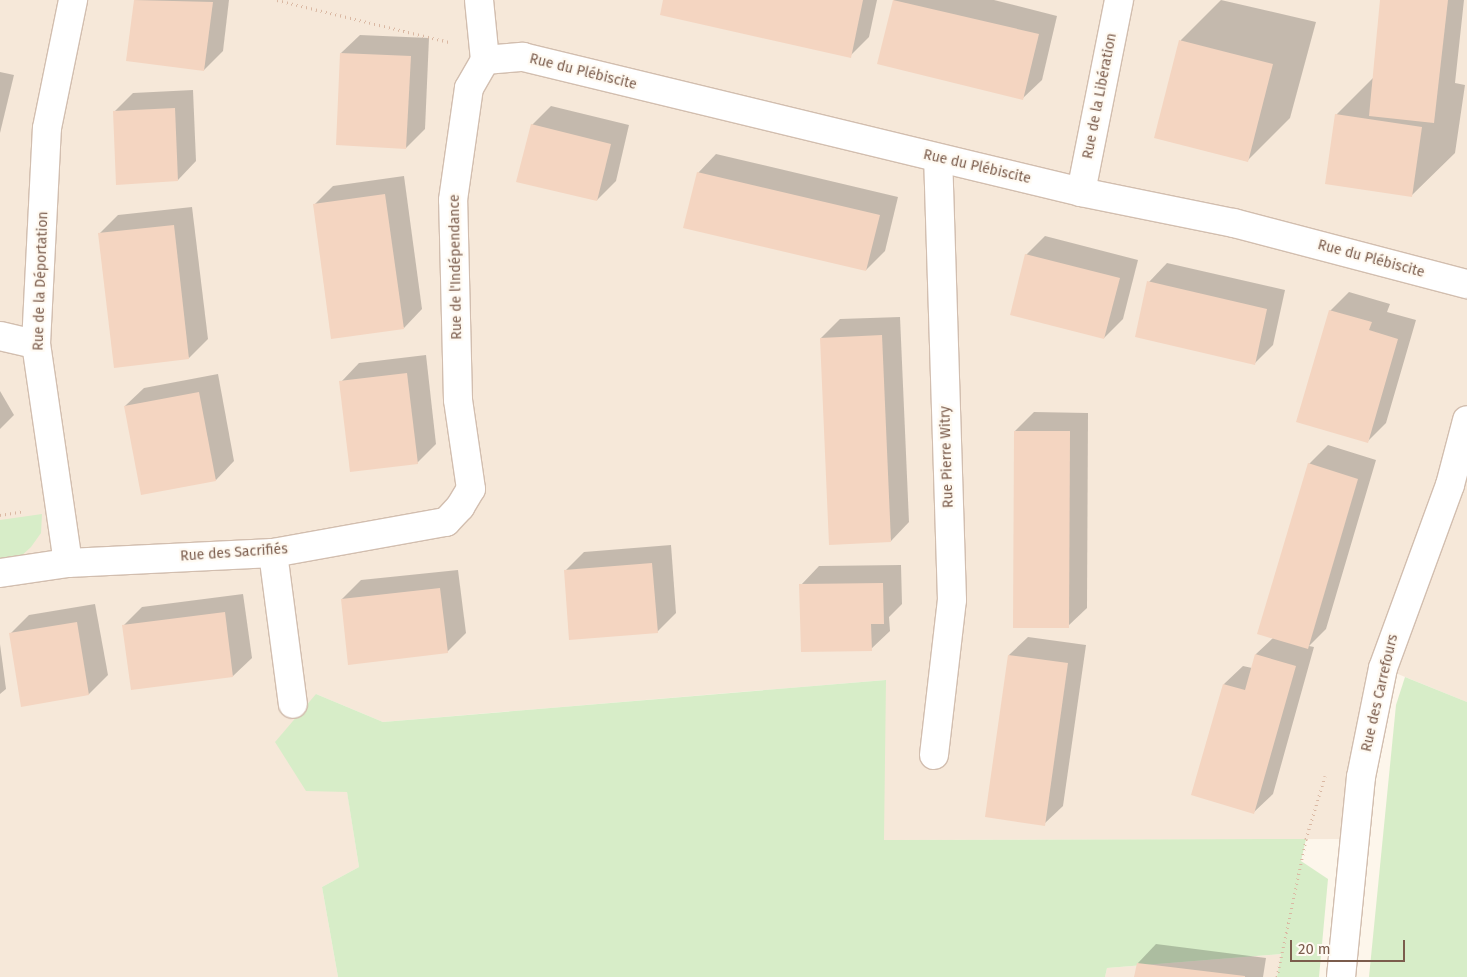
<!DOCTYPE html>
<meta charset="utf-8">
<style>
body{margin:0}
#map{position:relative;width:1467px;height:977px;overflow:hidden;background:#fdf6eb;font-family:"Fira Sans",sans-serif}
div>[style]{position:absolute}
.residential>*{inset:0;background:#f6e8d9}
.green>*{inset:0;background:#d7edc8}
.shadow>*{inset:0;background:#0003}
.building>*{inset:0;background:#f4d5c1}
.path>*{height:3px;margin-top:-1.5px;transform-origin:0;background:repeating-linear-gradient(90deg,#dab8a3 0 1px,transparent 0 5px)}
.roads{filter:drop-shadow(1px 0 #d2beaf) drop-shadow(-1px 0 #d2beaf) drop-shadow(0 1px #d2beaf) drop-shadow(0 -1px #d2beaf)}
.street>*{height:28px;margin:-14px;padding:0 14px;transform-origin:14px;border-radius:14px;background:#fff}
.secondary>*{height:28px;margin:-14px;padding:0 14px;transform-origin:14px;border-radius:14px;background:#fff}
span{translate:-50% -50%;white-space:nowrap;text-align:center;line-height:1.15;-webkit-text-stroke:4.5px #fffaf2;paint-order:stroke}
.street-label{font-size:14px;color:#7b5c4c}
.scale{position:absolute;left:1290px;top:940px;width:115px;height:22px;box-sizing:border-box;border:2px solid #7b5c4c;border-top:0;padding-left:6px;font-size:15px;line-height:18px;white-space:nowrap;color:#7b5c4c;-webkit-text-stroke:4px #fffaf2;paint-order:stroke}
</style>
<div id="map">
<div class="residential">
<i style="clip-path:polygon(0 0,1467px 0,1467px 702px,1383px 668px,1354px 839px,883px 840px,885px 680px,383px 722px,316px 694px,347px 791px,359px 867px,322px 887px,338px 977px,0 977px)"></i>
<i style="clip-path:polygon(1281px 954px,1277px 977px,1105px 977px,1107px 968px)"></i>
</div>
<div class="green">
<i style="clip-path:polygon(42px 514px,41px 533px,31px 547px,19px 558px,0 563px,0 520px)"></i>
<i style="clip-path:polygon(1405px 677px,1467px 702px,1467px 977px,1369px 977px,1396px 705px)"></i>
<i style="clip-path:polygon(886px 680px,884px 840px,1306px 839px,1301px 861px,1328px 879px,1319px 977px,1277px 977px,1281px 954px,1107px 968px,1105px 977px,338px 977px,322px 887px,359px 867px,347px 792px,306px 791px,275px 742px,316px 694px,383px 722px)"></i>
</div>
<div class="shadow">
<i style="clip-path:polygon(135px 0,229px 0,223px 51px,204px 70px,127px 60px)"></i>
<i style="clip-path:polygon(665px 0,877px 0,869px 37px,850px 56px)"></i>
<i style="clip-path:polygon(894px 0,994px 0,1057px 16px,1042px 80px,1023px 98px,879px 63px)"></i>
<i style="clip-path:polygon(1221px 0,1316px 22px,1290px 118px,1247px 161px,1155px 137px,1181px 40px)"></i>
<i style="clip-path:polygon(1382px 0,1464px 0,1455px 83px,1465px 85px,1455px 153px,1411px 196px,1336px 115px,1374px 77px)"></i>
<i style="clip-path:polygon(360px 35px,429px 38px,425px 129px,406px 148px,341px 53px)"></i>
<i style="clip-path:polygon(0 72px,14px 75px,0 133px)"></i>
<i style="clip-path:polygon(193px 90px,196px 161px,178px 180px,114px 112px,133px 93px)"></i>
<i style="clip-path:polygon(551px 106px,629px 125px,616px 181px,597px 200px,532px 125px)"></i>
<i style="clip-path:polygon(716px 154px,898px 197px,885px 251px,866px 270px,698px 173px)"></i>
<i style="clip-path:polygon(404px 176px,422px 309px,404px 328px,314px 205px,333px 186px)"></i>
<i style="clip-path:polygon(192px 207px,208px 339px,189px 358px,99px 234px,118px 215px)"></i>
<i style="clip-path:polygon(1045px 236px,1138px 260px,1123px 319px,1104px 338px,1026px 255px)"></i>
<i style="clip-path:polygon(1167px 263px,1285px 290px,1273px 345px,1254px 364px,1149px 282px)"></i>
<i style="clip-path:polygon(1349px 292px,1390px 304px,1387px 312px,1416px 320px,1386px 423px,1367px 442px,1330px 311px)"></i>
<i style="clip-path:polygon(900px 317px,909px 522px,891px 541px,821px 338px,840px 319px)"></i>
<i style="clip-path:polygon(426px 355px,436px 444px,417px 463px,341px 382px,359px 363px)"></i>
<i style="clip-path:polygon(218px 374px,234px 461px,216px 480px,125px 406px,144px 388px)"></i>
<i style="clip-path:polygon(0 391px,14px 415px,0 429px)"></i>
<i style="clip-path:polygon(1034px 412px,1088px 413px,1087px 608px,1068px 626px,1015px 431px)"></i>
<i style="clip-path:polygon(1328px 445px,1376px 460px,1326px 629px,1309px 646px,1314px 647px,1273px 794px,1254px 812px,1224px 684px,1243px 666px,1252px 668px,1256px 654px,1273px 638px,1309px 464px)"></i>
<i style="clip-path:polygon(671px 545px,676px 613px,657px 632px,565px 571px,584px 552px)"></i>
<i style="clip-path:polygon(901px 565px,902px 604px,889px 617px,890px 631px,871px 649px,801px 585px,819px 566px)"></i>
<i style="clip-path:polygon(458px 570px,466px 633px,447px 652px,342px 599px,361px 580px)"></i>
<i style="clip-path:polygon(243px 594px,252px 658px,233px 676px,123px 626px,142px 607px)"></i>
<i style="clip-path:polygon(95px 604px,108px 675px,89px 694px,22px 705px,10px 634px,29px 615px)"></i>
<i style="clip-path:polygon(1028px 637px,1086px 645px,1063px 806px,1044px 824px,1009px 655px)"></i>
<i style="clip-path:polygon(0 644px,6px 689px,0 694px)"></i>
<i style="clip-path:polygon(1156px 944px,1266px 958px,1263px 977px,1135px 977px,1138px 963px)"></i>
</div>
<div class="building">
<i style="clip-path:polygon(134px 0,213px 2px,204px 71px,126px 61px)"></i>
<i style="clip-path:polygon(663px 0,863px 0,851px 58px,660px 15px)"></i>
<i style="clip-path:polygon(893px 0,1039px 34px,1023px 100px,877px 64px)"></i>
<i style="clip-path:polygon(1380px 0,1448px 0,1434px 123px,1369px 116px)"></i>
<i style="clip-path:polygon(1179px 40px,1273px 64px,1248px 162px,1154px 138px)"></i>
<i style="clip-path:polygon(340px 53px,411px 56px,406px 149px,336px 145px)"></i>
<i style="clip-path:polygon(175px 108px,178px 181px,116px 185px,113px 111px)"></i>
<i style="clip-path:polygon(1335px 114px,1422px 127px,1412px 197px,1325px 184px)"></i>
<i style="clip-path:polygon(531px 124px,611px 144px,597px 201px,516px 182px)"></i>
<i style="clip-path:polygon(697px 172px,880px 215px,866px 271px,683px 228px)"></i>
<i style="clip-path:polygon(385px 194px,404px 329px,331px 339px,313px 204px)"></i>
<i style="clip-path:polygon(174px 225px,189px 359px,114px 368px,98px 233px)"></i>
<i style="clip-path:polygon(1025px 254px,1120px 278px,1104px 339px,1010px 315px)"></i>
<i style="clip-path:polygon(1147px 281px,1267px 309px,1255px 365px,1135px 337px)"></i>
<i style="clip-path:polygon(1329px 310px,1372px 322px,1369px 330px,1398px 339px,1368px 443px,1296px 422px)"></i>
<i style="clip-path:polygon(882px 335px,891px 542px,829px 545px,820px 338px)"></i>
<i style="clip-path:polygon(407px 373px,418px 464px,350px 472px,339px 381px)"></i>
<i style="clip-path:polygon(199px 392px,216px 481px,141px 495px,124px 406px)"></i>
<i style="clip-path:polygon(1014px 431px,1070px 431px,1069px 628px,1013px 628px)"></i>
<i style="clip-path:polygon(1308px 463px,1358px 479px,1308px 649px,1257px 634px)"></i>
<i style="clip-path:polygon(652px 563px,658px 633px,569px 640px,564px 570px)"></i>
<i style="clip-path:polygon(883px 583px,884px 624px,871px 624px,872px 651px,801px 652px,799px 584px)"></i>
<i style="clip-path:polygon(440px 588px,448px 653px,348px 665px,341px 599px)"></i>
<i style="clip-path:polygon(225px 612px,233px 677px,131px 690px,122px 625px)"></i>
<i style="clip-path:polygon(77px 622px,89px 695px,21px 707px,9px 633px)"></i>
<i style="clip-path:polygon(1255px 654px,1296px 666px,1254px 814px,1191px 795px,1223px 684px,1245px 690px)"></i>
<i style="clip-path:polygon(1008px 655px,1068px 663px,1045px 826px,985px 817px)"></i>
<i style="clip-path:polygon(1137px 963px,1245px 976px,1245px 977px,1134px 977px)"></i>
</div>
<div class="path">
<i style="left:277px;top:0;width:177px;rotate:13.7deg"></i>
<i style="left:0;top:515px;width:25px;rotate:-9deg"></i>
<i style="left:1277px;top:977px;width:141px;rotate:-78.1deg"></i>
<i style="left:1306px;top:839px;width:66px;rotate:-73.2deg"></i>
</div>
<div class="roads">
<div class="street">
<i style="left:485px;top:60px;width:38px;rotate:-5deg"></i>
<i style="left:523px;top:57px;width:574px;rotate:13.6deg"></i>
<i style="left:1081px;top:192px;width:156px;rotate:11.5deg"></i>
<i style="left:1234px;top:223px;width:241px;rotate:14.7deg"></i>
<i style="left:1081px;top:192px;width:196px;rotate:-78.8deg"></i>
<i style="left:0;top:336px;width:37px;rotate:13deg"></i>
<i style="left:273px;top:553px;width:152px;rotate:82.5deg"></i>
<i style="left:68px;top:563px;width:221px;rotate:-98.3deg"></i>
<i style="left:36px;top:344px;width:216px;rotate:-87.1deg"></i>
<i style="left:47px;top:128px;width:131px;rotate:-78.5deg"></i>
<i style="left:0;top:573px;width:69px;rotate:-8.4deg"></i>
<i style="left:68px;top:563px;width:205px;rotate:-2.8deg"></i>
<i style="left:273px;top:553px;width:176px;rotate:-10.2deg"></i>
<i style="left:446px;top:522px;width:21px;rotate:-47deg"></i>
<i style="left:460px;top:507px;width:21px;rotate:-59deg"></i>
<i style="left:471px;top:489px;width:90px;rotate:-98.3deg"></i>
<i style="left:458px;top:400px;width:200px;rotate:-91.4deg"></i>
<i style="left:453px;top:200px;width:113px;rotate:-81.9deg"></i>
<i style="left:469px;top:88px;width:32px;rotate:-60deg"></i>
<i style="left:485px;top:60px;width:60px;rotate:-95.7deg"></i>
<i style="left:934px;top:755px;width:156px;rotate:-83.4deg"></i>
<i style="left:952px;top:600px;width:442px;rotate:-91.8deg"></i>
</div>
<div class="secondary">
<i style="left:1341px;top:977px;width:201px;rotate:-84.3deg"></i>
<i style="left:1361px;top:777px;width:111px;rotate:-78.6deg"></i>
<i style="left:1383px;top:668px;width:195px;rotate:-69.9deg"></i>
<i style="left:1450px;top:485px;width:67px;rotate:-75.3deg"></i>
</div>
</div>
<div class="street-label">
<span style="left:583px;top:72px;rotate:14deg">Rue du Plébiscite</span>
<span style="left:1100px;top:96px;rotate:-79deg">Rue de la Libération</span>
<span style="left:977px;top:167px;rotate:13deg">Rue du Plébiscite</span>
<span style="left:1371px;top:259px;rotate:15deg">Rue du Plébiscite</span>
<span style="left:456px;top:267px;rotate:-91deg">Rue de l'Indépendance</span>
<span style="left:41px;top:281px;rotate:-88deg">Rue de la Déportation</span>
<span style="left:947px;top:457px;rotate:-92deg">Rue Pierre Witry</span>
<span style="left:234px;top:553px;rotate:-4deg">Rue des Sacrifiés</span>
<span style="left:1380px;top:693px;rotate:-77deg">Rue des Carrefours</span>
</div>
<div class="scale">20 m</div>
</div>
